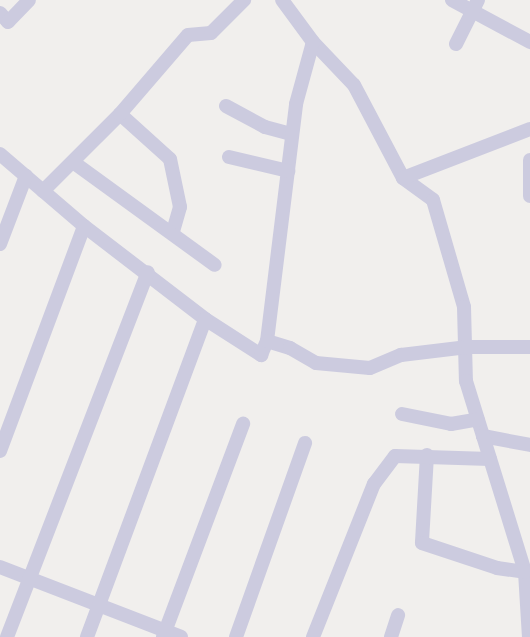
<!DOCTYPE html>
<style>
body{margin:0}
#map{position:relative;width:530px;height:637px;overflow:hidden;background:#f1efed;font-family:"Varela Round",sans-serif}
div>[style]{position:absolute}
.minor>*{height:14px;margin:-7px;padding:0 7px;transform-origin:7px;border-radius:7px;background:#cccbdf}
span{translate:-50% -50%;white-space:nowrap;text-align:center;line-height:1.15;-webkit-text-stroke:4.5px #fff;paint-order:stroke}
</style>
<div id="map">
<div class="minor">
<i style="left:452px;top:0;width:89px;rotate:28.3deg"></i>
<i style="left:0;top:13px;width:12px;rotate:48deg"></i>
<i style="left:8px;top:22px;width:30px;rotate:-46deg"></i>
<i style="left:313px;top:42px;width:59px;rotate:46.4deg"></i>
<i style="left:354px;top:85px;width:105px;rotate:62.2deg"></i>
<i style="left:403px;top:178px;width:37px;rotate:36deg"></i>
<i style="left:433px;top:200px;width:111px;rotate:73.8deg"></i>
<i style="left:464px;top:307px;width:74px;rotate:88.5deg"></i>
<i style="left:466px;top:381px;width:58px;rotate:72.8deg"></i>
<i style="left:483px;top:436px;width:48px;rotate:10.8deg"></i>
<i style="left:456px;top:44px;width:49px;rotate:-63.4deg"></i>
<i style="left:226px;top:106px;width:44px;rotate:28.3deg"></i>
<i style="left:265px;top:127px;width:28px;rotate:15deg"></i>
<i style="left:120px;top:114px;width:67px;rotate:42deg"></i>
<i style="left:170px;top:159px;width:49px;rotate:78.2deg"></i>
<i style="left:180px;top:207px;width:25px;rotate:106deg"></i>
<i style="left:0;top:154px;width:111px;rotate:40.6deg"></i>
<i style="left:84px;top:226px;width:153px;rotate:37.5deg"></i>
<i style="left:205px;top:319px;width:67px;rotate:32.7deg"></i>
<i style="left:261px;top:355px;width:15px;rotate:-67deg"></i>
<i style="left:267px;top:341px;width:239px;rotate:-83deg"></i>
<i style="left:296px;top:104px;width:64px;rotate:-74.7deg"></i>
<i style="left:313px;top:42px;width:52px;rotate:-126.4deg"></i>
<i style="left:229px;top:157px;width:61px;rotate:13.3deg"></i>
<i style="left:530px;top:160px;width:36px;rotate:90deg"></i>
<i style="left:73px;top:162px;width:175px;rotate:36deg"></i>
<i style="left:403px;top:178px;width:136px;rotate:-21.1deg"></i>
<i style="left:43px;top:191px;width:109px;rotate:-45deg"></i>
<i style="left:120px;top:114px;width:104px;rotate:-49.3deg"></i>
<i style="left:188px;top:35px;width:23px;rotate:-5deg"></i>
<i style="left:211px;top:33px;width:47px;rotate:-45deg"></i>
<i style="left:0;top:244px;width:73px;rotate:-69.1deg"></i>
<i style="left:267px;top:341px;width:24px;rotate:17deg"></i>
<i style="left:290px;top:348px;width:30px;rotate:30deg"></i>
<i style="left:316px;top:363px;width:54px;rotate:5.3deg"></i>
<i style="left:370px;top:368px;width:34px;rotate:-23deg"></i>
<i style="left:401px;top:355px;width:67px;rotate:-6.8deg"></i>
<i style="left:468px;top:347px;width:62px"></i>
<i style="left:402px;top:414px;width:50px;rotate:11.5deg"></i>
<i style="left:451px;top:424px;width:27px;rotate:-10deg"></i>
<i style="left:483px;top:436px;width:142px;rotate:72.8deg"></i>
<i style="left:525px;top:572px;width:65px;rotate:86.5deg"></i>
<i style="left:0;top:451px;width:240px;rotate:-69.5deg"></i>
<i style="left:427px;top:455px;width:88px;rotate:93.3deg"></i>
<i style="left:422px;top:543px;width:79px;rotate:18.4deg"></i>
<i style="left:497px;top:568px;width:28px;rotate:8deg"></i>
<i style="left:0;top:567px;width:194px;rotate:21.1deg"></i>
<i style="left:7px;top:637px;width:391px;rotate:-68.9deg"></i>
<i style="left:87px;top:637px;width:339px;rotate:-69.6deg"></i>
<i style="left:163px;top:637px;width:228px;rotate:-69.4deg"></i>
<i style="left:236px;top:637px;width:206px;rotate:-70.4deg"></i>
<i style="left:313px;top:637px;width:165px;rotate:-68.3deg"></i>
<i style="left:374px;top:484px;width:35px;rotate:-53deg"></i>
<i style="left:395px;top:456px;width:95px;rotate:1.8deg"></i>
<i style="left:391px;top:637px;width:23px;rotate:-72deg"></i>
</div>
</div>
